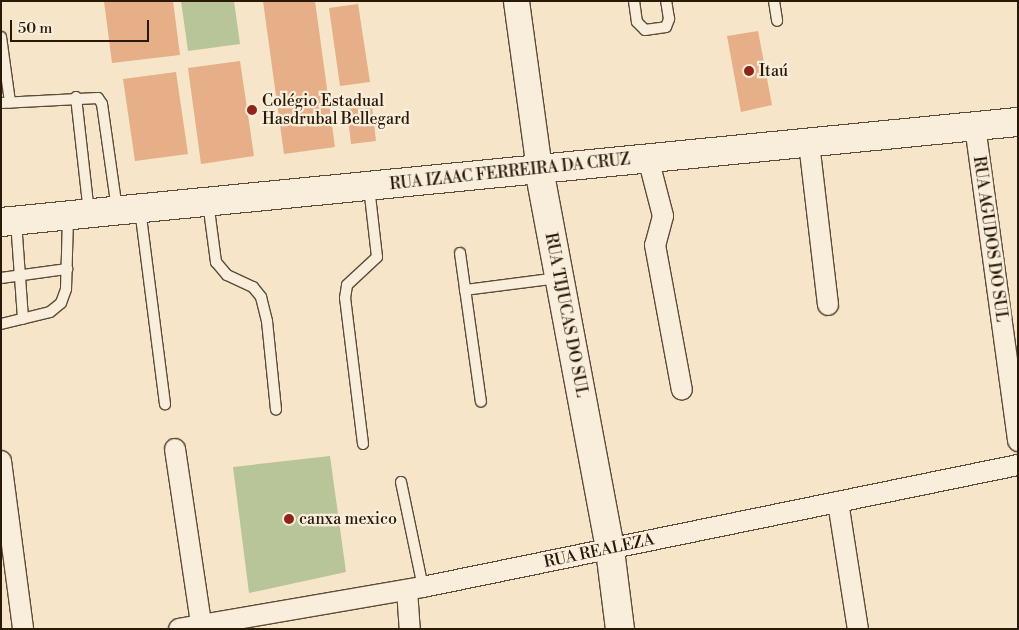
<!DOCTYPE html>
<meta charset="utf-8">
<style>
body{margin:0}
#map{position:relative;width:1019px;height:630px;overflow:hidden;background:#f6e5c8;font-family:"Libre Bodoni",serif}
div>[style]{position:absolute}
.green>*{inset:0;background:#b8c599}
.building>*{inset:0;background:#e6af87}
.roads{filter:drop-shadow(1px 0 #5c4c37) drop-shadow(-1px 0 #5c4c37) drop-shadow(0 1px #5c4c37) drop-shadow(0 -1px #5c4c37)}
.service>*{height:10px;margin:-5px;padding:0 5px;transform-origin:5px;border-radius:5px;background:#f9eedb}
.minor>*{height:20px;margin:-10px;padding:0 10px;transform-origin:10px;border-radius:10px;background:#f9eedb}
.tertiary>*{height:25px;margin:-12.5px;padding:0 12.5px;transform-origin:12.5px;border-radius:12.5px;background:#f9eedb}
.secondary>*{height:28px;margin:-14px;padding:0 14px;transform-origin:14px;border-radius:14px;background:#f9eedb}
.dots>*{width:14px;height:14px;translate:-50% -50%;box-sizing:border-box;border:2px solid #f9eedb;border-radius:50%}
span{translate:-50% -50%;white-space:nowrap;text-align:center;line-height:1.15;-webkit-text-stroke:4.5px #f9eedb;paint-order:stroke}
.poi-label{font-size:16px;color:#291907}
.left{translate:0 -50%;text-align:left}
.street-label{font-size:16px;color:#291907}
.frame{position:absolute;inset:0;border:2px solid #291907;pointer-events:none}
.scale{position:absolute;left:10px;top:20px;width:139px;height:22px;box-sizing:border-box;border:2px solid #291907;border-top:0;padding-left:6px;font-size:15px;line-height:18px;white-space:nowrap;color:#291907;-webkit-text-stroke:4px #f9eedb;paint-order:stroke}
</style>
<div id="map">
<div class="green">
<i style="clip-path:polygon(181px 1px,234px 1px,240px 44px,188px 51px)"></i>
<i style="clip-path:polygon(330px 456px,346px 572px,249px 593px,233px 467px)"></i>
</div>
<div class="building">
<i style="clip-path:polygon(104px 1px,173px 1px,180px 55px,112px 63px)"></i>
<i style="clip-path:polygon(263px 1px,315px 1px,335px 147px,284px 154px)"></i>
<i style="clip-path:polygon(358px 4px,370px 82px,340px 86px,329px 8px)"></i>
<i style="clip-path:polygon(758px 31px,772px 105px,741px 112px,727px 36px)"></i>
<i style="clip-path:polygon(240px 61px,254px 156px,201px 164px,188px 68px)"></i>
<i style="clip-path:polygon(176px 72px,188px 154px,135px 161px,123px 79px)"></i>
<i style="clip-path:polygon(372px 106px,376px 141px,351px 144px,347px 109px)"></i>
</div>
<div class="roads">
<div class="service">
<i style="left:634px;top:1px;width:21px;rotate:82deg"></i>
<i style="left:637px;top:22px;width:11px;rotate:45deg"></i>
<i style="left:645px;top:30px;width:21px;rotate:-8deg"></i>
<i style="left:666px;top:27px;width:9px;rotate:-69deg"></i>
<i style="left:669px;top:19px;width:18px;rotate:-99deg"></i>
<i style="left:774px;top:1px;width:20px;rotate:81deg"></i>
<i style="left:1px;top:37px;width:66px;rotate:82.1deg"></i>
<i style="left:76px;top:97px;width:117px;rotate:83.6deg"></i>
<i style="left:1px;top:103px;width:97px;rotate:-3deg"></i>
<i style="left:98px;top:98px;width:7px;rotate:56deg"></i>
<i style="left:102px;top:104px;width:106px;rotate:81.9deg"></i>
<i style="left:208px;top:202px;width:61px;rotate:82.4deg"></i>
<i style="left:216px;top:262px;width:17px;rotate:50deg"></i>
<i style="left:227px;top:275px;width:29px;rotate:25deg"></i>
<i style="left:253px;top:287px;width:13px;rotate:51deg"></i>
<i style="left:261px;top:297px;width:25px;rotate:76deg"></i>
<i style="left:267px;top:321px;width:89px;rotate:84.2deg"></i>
<i style="left:140px;top:209px;width:197px;rotate:82.7deg"></i>
<i style="left:16px;top:221px;width:98px;rotate:85.9deg"></i>
<i style="left:460px;top:253px;width:150px;rotate:82deg"></i>
<i style="left:1px;top:278px;width:67px;rotate:-7.8deg"></i>
<i style="left:465px;top:290px;width:95px;rotate:-7.3deg"></i>
<i style="left:1px;top:324px;width:50px;rotate:-13.8deg"></i>
<i style="left:50px;top:312px;width:14px;rotate:-39deg"></i>
<i style="left:61px;top:303px;width:15px;rotate:-70deg"></i>
<i style="left:66px;top:289px;width:72px;rotate:-88.4deg"></i>
<i style="left:363px;top:444px;width:147px;rotate:-97deg"></i>
<i style="left:345px;top:298px;width:13px;rotate:-81deg"></i>
<i style="left:347px;top:285px;width:41px;rotate:-43deg"></i>
<i style="left:377px;top:257px;width:70px;rotate:-96.5deg"></i>
<i style="left:401px;top:482px;width:107px;rotate:78.2deg"></i>
</div>
<div class="minor">
<i style="left:975px;top:126px;width:318px;rotate:82.2deg"></i>
<i style="left:809px;top:143px;width:163px;rotate:83.3deg"></i>
<i style="left:648px;top:158px;width:60px;rotate:75.5deg"></i>
<i style="left:663px;top:216px;width:30px;rotate:105deg"></i>
<i style="left:655px;top:245px;width:147px;rotate:79.5deg"></i>
<i style="left:175px;top:449px;width:182px;rotate:81.5deg"></i>
<i style="left:1px;top:461px;width:169px;rotate:82.5deg"></i>
<i style="left:838px;top:502px;width:129px;rotate:81.1deg"></i>
<i style="left:407px;top:590px;width:39px;rotate:86deg"></i>
<i style="left:179px;top:629px;width:248px;rotate:-9.8deg"></i>
<i style="left:423px;top:587px;width:607px;rotate:-11.59deg"></i>
</div>
<div class="tertiary">
<i style="left:516px;top:1px;width:170px;rotate:82.2deg"></i>
</div>
<div class="secondary">
<i style="left:539px;top:169px;width:388px;rotate:79.4deg"></i>
<i style="left:610px;top:550px;width:80px;rotate:82.8deg"></i>
<i style="left:1px;top:222px;width:1022px;rotate:-5.62deg"></i>
</div>
</div>
<div class="dots">
<i style="left:749px;top:71px;background:#8f2418"></i>
<i style="left:252px;top:110px;background:#8f2418"></i>
<i style="left:289px;top:519px;background:#8f2418"></i>
</div>
<div class="poi-label">
<span class="left" style="left:759px;top:71px">Itaú</span>
<span class="left" style="left:262px;top:110px">Colégio Estadual<br>Hasdrubal Bellegard</span>
<span class="left" style="left:299px;top:519px">canxa mexico</span>
</div>
<div class="street-label">
<span style="left:510px;top:172px;rotate:-6deg">RUA IZAAC FERREIRA DA CRUZ</span>
<span style="left:990px;top:239px;rotate:82deg">RUA AGUDOS DO SUL</span>
<span style="left:566px;top:315px;rotate:79deg">RUA TIJUCAS DO SUL</span>
<span style="left:599px;top:551px;rotate:-12deg">RUA REALEZA</span>
</div>
<div class="frame"></div>
<div class="scale">50 m</div>
</div>
